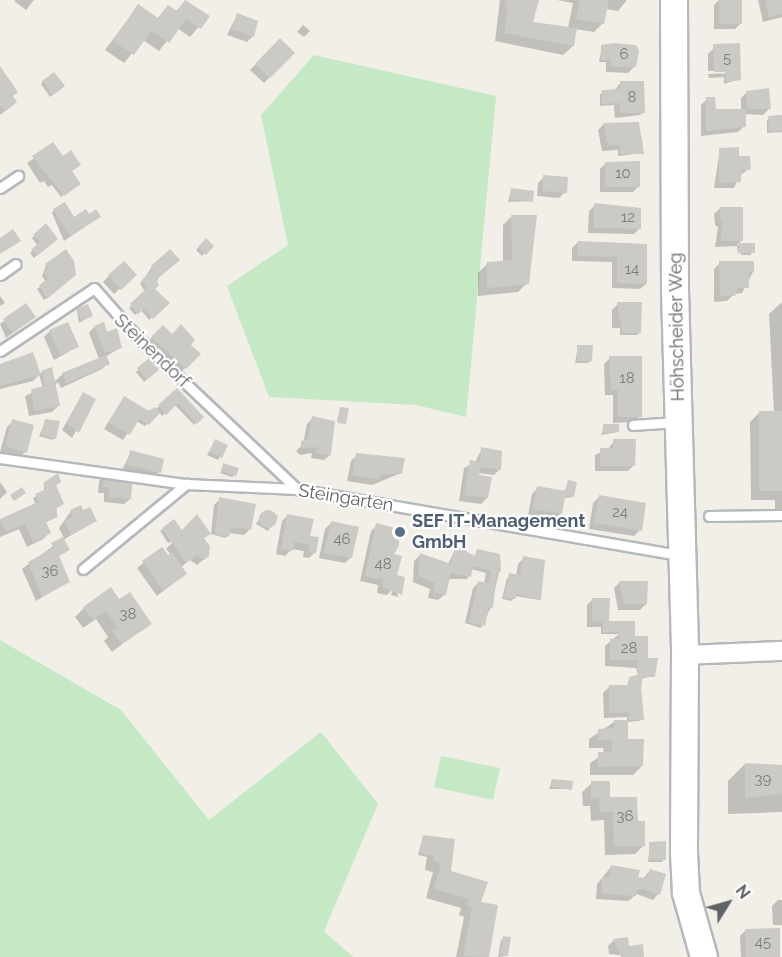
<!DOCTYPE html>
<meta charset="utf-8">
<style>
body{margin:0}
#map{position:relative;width:782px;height:957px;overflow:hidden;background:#f1efe8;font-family:Raleway,sans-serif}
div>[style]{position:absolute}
.green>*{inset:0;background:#c5e8c5}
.shadow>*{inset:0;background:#0003}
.building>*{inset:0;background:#cccac5}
.round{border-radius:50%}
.roads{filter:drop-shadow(2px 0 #b5b8bc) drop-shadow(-2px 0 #b5b8bc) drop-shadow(0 2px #b5b8bc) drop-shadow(0 -2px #b5b8bc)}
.lane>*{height:9px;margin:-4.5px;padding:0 4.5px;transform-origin:4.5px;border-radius:4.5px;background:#fff}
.street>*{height:18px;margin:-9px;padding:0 9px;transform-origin:9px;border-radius:9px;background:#fff}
.secondary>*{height:26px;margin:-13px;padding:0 13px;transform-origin:13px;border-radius:13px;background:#fff}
.dots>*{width:16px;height:16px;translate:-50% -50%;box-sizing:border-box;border:3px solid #fff;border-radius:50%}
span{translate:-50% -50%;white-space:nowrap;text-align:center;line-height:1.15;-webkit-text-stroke:4.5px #fff;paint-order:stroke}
.number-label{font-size:15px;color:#7a7d7f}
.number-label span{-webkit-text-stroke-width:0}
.street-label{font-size:18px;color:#5f6368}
.service-label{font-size:18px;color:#4e5e75;font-weight:700}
.left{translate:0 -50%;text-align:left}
.north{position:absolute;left:698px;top:873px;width:60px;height:60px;-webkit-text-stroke:4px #fff;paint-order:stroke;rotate:53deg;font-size:16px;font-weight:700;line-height:24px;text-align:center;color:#5f6368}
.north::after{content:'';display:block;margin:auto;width:21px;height:27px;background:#5f6368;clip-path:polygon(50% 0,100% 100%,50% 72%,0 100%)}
</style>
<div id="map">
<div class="green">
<i style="clip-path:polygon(314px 55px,496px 96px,466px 417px,416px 405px,269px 397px,227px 286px,288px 245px,261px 115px)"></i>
<i style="clip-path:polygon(0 640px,121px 710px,209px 820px,321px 732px,378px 804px,324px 931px,353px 957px,0 957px)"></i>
<i style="clip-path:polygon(441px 756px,500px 768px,493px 800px,434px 787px)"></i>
</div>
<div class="shadow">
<i style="clip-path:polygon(34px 0,26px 10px,14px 1px,16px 0)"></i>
<i style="clip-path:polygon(500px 0,538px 0,531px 23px,568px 28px,573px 3px,557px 0,627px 0,618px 11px,606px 9px,603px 23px,594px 32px,575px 29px,573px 46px,563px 55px,495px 41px)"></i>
<i style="clip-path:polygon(719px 0,741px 0,741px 23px,735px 29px,714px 29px,714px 5px)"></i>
<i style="clip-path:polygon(758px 0,782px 0,782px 17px,763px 22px)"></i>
<i style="clip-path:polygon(186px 1px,208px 16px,190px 37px,177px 28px,159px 51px,143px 40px,124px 63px,105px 50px,138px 6px,157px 19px,168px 7px,175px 12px)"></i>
<i style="clip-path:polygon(237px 15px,253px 36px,247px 42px,227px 35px)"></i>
<i style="clip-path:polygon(303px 25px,310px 31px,304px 37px,297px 32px)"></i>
<i style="clip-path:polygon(280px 40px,293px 53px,264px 83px,250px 70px)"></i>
<i style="clip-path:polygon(739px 45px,740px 79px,724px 84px,724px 77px,709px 78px,708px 74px,736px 73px,736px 70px,708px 71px,708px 54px,714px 48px)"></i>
<i style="clip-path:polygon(602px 47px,634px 67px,628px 73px,606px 72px,606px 62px,599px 62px)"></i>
<i style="clip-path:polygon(0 69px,11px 97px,9px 108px,0 115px)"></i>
<i style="clip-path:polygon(43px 82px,61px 89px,50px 97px,41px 84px)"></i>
<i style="clip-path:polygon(620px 83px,643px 112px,640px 115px,615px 118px,614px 105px,600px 106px,600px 94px,614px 91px)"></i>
<i style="clip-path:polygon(747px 92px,769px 109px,763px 115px,744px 114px,744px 126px,738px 132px,701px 136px,701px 105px,707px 99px,714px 111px,741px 110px,741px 98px)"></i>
<i style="clip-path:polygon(782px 117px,782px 132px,767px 133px,767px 120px)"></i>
<i style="clip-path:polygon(604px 124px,642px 139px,643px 153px,618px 156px,618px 150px,602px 151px,598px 130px)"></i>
<i style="clip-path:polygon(720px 149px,737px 156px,749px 169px,740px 175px,734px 188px,714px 188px)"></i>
<i style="clip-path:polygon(40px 154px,79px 164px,71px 172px,77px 186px,61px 197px,52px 185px,48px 187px,44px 181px,40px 183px,27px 163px)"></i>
<i style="clip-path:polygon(606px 163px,639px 186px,633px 192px,600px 192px,600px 169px)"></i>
<i style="clip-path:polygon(544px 177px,565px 192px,559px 198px,537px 196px,538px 183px)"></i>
<i style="clip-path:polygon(511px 190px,531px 201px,508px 202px)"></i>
<i style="clip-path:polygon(595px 205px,640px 228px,634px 234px,588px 233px,589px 211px)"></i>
<i style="clip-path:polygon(720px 208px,742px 240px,737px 245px,753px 245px,751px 255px,741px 255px,740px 245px,738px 255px,737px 246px,715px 247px,718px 227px,715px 225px,714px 214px)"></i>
<i style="clip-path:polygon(54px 210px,74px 219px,89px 224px,64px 241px,52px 213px)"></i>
<i style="clip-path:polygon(512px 216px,527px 283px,518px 292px,478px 296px,478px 273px,487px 264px,503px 262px,503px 225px)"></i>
<i style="clip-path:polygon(45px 226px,56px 239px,34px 258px,30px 253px,38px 246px,32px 238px)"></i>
<i style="clip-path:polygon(206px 240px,212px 246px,202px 256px,196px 250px)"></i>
<i style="clip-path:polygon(578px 242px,645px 246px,646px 284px,640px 289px,612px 288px,612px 262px,572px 261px,572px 248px)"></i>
<i style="clip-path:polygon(720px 263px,753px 272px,742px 293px,734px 294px,727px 301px,714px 302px,714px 269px)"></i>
<i style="clip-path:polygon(46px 265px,75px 274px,44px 300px,37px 289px,46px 282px,42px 276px)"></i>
<i style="clip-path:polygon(152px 267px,159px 277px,153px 289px,168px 303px,149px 320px,141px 310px,135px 315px,129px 308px,145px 291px,140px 284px)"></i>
<i style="clip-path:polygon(135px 275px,114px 294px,103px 282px,109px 276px)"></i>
<i style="clip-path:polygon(0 296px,5px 303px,0 306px)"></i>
<i style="clip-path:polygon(782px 302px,782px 513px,775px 513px,775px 500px,751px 500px,750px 422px,759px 413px,774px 413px,769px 314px)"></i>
<i style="clip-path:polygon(618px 304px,640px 332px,637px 335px,620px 335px,620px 328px,612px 328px,612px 310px)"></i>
<i style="clip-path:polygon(26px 306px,34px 317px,6px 338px,0 324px)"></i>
<i style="clip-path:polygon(77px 311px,91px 316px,79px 323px)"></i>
<i style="clip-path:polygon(94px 327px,120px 348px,105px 357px,108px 363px,102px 369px,61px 388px,58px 382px,55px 385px,58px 406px,52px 412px,29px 416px,25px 396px,43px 388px,39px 375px,33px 381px,0 389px,0 366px,39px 374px,51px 369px,55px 381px,63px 374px,99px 359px,89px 333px)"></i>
<i style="clip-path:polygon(163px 327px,199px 354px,179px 374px,146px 343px)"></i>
<i style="clip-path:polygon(50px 331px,77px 347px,54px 360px,44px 337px)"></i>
<i style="clip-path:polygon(578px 346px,591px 361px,588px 363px,575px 363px)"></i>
<i style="clip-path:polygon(610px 358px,640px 416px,634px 422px,613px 423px,613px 395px,605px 395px,604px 364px)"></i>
<i style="clip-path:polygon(149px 360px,157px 370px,144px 382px,136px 372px)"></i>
<i style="clip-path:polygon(177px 390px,202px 417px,194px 425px,175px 405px,162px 416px,159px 412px,145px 426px,136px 421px,123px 440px,104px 429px,124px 397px,142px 411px,155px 410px)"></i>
<i style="clip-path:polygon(83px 393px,94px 399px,72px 438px,62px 430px)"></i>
<i style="clip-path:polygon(340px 409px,344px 422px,337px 421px)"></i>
<i style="clip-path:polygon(313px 418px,330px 455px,324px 460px,311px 458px,312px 453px,300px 455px,296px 451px,303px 444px,307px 424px)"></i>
<i style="clip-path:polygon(13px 421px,25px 452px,19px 458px,0 452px,7px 427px)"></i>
<i style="clip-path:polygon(46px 421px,55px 438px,52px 440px,39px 436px)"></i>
<i style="clip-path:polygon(604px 426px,618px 432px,601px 435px)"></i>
<i style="clip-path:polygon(215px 441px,226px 446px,218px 460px,207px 455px)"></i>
<i style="clip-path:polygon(614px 441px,634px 465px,628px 471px,595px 471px,595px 455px,608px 449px)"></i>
<i style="clip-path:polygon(482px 449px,500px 469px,494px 475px,478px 473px,487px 498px,481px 504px,459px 501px,464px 468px,475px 462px)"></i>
<i style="clip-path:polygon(131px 452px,159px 472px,153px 478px,122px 470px)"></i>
<i style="clip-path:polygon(357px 455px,401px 473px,372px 485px,347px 481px,351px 461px)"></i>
<i style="clip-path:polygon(224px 465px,235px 475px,232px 477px,220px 473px)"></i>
<i style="clip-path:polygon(105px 475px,130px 499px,124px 504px,104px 502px,104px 493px,98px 493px,99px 481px)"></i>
<i style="clip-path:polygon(0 482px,7px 492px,0 499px)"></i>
<i style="clip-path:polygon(60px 482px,55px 486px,57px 516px,45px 523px,49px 533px,43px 539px,27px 547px,19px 529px,0 537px,0 520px,36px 505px,33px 498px,44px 492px,44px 484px)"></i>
<i style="clip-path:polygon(568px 482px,573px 497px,564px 498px,561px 513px,555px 519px,528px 515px,532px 494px,538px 488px,564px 493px)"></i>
<i style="clip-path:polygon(599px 497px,640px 530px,634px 536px,589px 529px,593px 503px)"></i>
<i style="clip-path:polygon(220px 499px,250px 529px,244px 535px,229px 533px,225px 538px,211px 534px,214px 505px)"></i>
<i style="clip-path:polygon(266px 510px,278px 516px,268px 531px,256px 524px)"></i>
<i style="clip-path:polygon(71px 511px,89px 525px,63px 540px,57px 557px,69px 581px,36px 601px,22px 569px,64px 538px,59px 528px)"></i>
<i style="clip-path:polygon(288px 515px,309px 537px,315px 552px,309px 558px,303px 557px,304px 551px,292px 549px,285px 556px,276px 554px,282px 521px)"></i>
<i style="clip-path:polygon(197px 516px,208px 556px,197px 565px,190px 560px,181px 567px,185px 574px,157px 596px,137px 568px,162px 549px,168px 557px,171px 555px,166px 549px,174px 541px,168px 543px,160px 531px,163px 529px,174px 521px,182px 534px)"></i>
<i style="clip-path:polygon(331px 523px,351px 557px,345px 563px,319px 558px,325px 529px)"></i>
<i style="clip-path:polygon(377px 525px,391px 555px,398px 597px,391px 595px,393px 589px,387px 595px,377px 593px,378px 585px,360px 581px,371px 531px)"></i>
<i style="clip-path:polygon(456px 548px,467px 551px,465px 559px,474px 557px,477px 551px,501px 563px,491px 607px,481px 628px,465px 623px,473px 588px,479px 582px,484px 584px,486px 573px,471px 569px,467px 579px,448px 579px,444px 595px,438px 600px,428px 598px,430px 589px,413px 582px,414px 561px,420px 555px,448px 564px)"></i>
<i style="clip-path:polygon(524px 558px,540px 600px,515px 596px,512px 601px,502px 599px,507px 578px,516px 576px,518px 564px)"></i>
<i style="clip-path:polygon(620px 582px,646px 604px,640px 610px,618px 610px,614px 588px)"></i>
<i style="clip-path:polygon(593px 599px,608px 623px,630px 635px,647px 637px,647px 662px,654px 676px,640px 679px,642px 684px,623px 711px,642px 714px,640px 721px,627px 722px,627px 740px,642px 766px,633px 775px,590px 775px,590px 763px,604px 754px,603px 748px,589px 748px,589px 739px,614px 722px,627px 722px,627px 717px,604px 718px,603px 693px,609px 687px,627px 687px,629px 679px,639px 679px,636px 668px,605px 666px,605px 646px,619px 634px,601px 634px,601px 627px,587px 627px,587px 605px)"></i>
<i style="clip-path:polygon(119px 601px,150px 623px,112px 652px,104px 641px,108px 637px,96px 619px,83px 628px,75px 617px,84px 608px)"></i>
<i style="clip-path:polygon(745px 764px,782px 765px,782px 812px,728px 814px,728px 781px)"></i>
<i style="clip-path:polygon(552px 780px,571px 789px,549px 789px)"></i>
<i style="clip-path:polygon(592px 783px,636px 823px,644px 845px,635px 854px,605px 855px,604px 820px,591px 821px,590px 806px,583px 806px,582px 792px)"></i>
<i style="clip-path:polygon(423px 837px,449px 872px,479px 904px,497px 907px,488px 957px,456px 957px,464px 917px,459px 915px,461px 908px,426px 898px,433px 872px,425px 870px,427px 857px,418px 855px)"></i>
<i style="clip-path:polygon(650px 843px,664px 859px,662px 862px,648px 862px)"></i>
<i style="clip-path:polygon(611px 867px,637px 879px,643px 879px,650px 870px,658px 894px,653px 900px,637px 894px,628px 901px,596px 899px,597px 884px)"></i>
<i style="clip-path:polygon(778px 900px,782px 900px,782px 925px,773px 925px,772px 906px)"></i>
<i style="clip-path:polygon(746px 930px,779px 957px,741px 957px,740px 936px)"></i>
<i style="clip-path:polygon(504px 938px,506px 956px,498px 957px,501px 940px)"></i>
<i style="clip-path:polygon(614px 940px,627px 948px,643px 957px,609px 954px,608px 946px)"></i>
</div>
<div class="building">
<i style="clip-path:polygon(185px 0,210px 16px,201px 29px,186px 19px,169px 43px,151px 31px,134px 55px,113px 41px,138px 4px,158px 18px,168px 5px,177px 11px)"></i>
<i style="clip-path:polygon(506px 0,539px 0,533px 22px,577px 28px,574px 46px,504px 33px,508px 7px,505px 6px)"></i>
<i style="clip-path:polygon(580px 0,609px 0,604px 24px,576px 19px)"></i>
<i style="clip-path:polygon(719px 0,742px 0,742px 24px,719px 24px)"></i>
<i style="clip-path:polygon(765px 0,782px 0,782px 14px,769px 17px)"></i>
<i style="clip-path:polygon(237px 13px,258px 21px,254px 37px,232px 29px)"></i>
<i style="clip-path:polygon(280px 38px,295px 53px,270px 78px,255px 64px)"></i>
<i style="clip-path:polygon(613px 43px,636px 45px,639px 51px,636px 67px,611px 67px,611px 60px,601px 60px,601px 45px)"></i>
<i style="clip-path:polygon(740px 43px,741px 80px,726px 82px,725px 72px,714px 72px,713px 44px)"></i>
<i style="clip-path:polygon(0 66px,18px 92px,13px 96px,17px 102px,6px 111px,0 105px)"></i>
<i style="clip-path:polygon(54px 72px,65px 86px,53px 95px,42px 81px)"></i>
<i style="clip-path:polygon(620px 81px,644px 81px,645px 113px,620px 113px,620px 103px,602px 104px,602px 90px,620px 89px)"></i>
<i style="clip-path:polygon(769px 88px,771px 109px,747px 109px,746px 91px)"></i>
<i style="clip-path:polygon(706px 97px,715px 97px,716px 109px,746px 109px,746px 127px,706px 131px)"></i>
<i style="clip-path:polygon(782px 115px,782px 131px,769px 131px,768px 116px)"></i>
<i style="clip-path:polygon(639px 122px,644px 154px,620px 154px,620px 145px,608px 145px,603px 123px)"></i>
<i style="clip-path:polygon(53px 142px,63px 156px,71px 150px,81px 165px,72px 171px,81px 184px,64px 196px,32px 156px)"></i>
<i style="clip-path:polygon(739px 147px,739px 156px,750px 156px,751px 170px,741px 170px,741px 182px,719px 183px,719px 148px)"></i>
<i style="clip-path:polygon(640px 161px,640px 187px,605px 187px,605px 162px)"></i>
<i style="clip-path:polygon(543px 175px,568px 177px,567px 193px,542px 191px)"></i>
<i style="clip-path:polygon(511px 188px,534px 191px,533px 202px,510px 199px)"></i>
<i style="clip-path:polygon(65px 202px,74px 217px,86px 209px,89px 214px,96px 209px,101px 217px,70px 236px,53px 209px)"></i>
<i style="clip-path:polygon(594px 203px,641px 208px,641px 229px,594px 228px)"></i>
<i style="clip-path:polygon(720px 207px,743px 207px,743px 241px,720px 241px,723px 221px,720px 220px)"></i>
<i style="clip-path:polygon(511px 215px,537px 215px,529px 284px,487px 288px,487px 262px,512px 260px)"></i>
<i style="clip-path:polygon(46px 223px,58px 239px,37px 256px,31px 250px,40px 242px,33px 235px)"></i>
<i style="clip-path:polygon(13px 229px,21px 241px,0 254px,0 238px)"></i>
<i style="clip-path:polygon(206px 238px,214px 246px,206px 255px,198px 247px)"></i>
<i style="clip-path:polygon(578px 241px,647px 244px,647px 284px,617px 283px,617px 257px,577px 256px)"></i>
<i style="clip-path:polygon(739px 243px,755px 243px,755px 253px,739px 253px)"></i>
<i style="clip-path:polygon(66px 249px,74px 261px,76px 275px,47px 299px,39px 285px,48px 279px,43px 272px,48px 268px,45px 264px)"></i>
<i style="clip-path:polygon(170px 249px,180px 260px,156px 280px,159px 285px,155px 289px,170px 303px,153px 319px,144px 309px,138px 314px,130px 304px,147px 288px,141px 281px,153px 269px,151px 266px)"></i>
<i style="clip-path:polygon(124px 261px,137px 275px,121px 290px,108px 275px)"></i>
<i style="clip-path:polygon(719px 261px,754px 261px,754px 272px,749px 272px,749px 288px,738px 288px,735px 296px,720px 296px)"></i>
<i style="clip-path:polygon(617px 302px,642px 302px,641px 333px,622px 333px)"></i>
<i style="clip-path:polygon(26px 303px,36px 317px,13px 333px,3px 319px)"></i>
<i style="clip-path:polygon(88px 304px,93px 316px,82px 321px,76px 309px)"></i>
<i style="clip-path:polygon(68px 322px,79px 347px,60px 355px,49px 330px)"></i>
<i style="clip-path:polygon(104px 322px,107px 332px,117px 328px,122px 348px,105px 353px,94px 326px)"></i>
<i style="clip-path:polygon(181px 324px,195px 340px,191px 345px,201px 354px,186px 369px,151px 337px,163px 325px,172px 334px)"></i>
<i style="clip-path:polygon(577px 345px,593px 345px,592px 361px,577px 361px)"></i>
<i style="clip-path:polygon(33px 352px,41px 375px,0 386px,0 364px)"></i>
<i style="clip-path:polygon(106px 355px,110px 364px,67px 383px,62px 373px)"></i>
<i style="clip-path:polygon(609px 356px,642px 356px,642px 417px,618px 417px,618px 390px,611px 390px)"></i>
<i style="clip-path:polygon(149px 358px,159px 370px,147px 380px,137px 368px)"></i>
<i style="clip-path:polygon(52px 367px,60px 406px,34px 411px,31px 389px,45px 386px,41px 371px)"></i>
<i style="clip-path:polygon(177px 388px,204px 417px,197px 424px,178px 403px,166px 415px,158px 405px)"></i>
<i style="clip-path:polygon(83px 392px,96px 399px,79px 433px,67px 423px)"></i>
<i style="clip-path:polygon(124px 396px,149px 411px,155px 407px,160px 413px,149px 425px,139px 419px,130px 435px,109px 423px)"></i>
<i style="clip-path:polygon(340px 407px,349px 408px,346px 424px,338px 423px)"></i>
<i style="clip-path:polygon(759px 411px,782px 411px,782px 491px,759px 491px)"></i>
<i style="clip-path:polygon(312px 416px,335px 421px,331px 455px,316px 453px,317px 447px,301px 448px,301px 441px,308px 439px)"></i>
<i style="clip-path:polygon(12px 419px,34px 425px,27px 453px,5px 446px)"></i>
<i style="clip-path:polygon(45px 419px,60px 421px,56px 439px,41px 434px)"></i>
<i style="clip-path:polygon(603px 424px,619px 424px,619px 432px,603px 433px)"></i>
<i style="clip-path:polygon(215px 439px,228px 445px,222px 458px,209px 452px)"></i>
<i style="clip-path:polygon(613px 439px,636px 439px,635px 466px,600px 466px,600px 448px,613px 448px)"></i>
<i style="clip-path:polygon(481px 447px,502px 451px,501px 470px,481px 467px,479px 475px,492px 477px,488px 498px,464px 495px,470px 460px,480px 462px)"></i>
<i style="clip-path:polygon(130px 450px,164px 459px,161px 473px,127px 465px)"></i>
<i style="clip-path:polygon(356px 453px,405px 458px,402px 474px,381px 474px,379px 480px,352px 475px)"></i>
<i style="clip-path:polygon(223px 463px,239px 468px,236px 476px,221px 471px)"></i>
<i style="clip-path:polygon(58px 473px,61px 482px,56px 485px,64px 504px,55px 509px,58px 517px,46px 522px,51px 533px,33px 542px,25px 524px,6px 532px,0 519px,38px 502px,35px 494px,46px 489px,43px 483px)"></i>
<i style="clip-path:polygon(104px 474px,133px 476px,131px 499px,109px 497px,109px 488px,103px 487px)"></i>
<i style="clip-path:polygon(568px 480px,577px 482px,574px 497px,565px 496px,562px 514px,533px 509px,537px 486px,566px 491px)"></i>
<i style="clip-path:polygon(22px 487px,26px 493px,14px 501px,10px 495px)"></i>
<i style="clip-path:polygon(599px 495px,646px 503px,642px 531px,594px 523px)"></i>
<i style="clip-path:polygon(219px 497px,256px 504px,251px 530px,231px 527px,229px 537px,215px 534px)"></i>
<i style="clip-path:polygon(81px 505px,83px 510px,90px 507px,97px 521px,71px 535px,64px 521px,73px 517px,70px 510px)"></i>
<i class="round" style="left:259px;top:510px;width:18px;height:18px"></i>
<i style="clip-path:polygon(197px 514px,211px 534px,204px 538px,210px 546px,209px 556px,204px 560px,197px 555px,186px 563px,162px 528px,174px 519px,182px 530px)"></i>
<i style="clip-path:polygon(287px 514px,314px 519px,310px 536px,319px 537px,316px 553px,308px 551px,309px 545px,294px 542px,293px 551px,281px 549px)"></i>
<i style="clip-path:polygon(331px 521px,359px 527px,352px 558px,324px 553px)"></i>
<i style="clip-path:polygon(376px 523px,399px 529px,399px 546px,394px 554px,402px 556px,397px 575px,405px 577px,402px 595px,382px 587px,383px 580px,365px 576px)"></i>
<i style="clip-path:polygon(63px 537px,70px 550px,59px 556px,70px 582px,42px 597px,28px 562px,54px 548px,51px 543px)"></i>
<i style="clip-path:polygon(455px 546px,475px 556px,477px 549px,500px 554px,501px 572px,497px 571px,493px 608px,489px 607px,485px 626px,469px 622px,478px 581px,488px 583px,491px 571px,473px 566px,471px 577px,451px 573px,446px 595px,433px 593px,435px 583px,418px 576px,420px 553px,451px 564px)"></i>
<i style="clip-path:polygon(162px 547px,168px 555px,172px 552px,187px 574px,163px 591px,142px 561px)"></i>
<i style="clip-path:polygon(523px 556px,545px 560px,541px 600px,517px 594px,516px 599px,504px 597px,509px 573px,520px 575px)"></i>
<i style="clip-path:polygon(619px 581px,648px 581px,647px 604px,624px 604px)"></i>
<i style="clip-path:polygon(111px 587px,119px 599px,130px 592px,152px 624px,122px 644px,112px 631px,117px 627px,106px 611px,93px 620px,83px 607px)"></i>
<i style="clip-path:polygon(592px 598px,610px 598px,609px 621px,635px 621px,635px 636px,648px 636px,648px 658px,658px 658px,655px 677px,643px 677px,641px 685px,644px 720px,629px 720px,629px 712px,609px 713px,609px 685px,629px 685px,629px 677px,641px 674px,638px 674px,637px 660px,610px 660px,610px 639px,619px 639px,619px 632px,603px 632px,603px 621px,592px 622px)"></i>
<i style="clip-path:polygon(614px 720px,628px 720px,628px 739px,644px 739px,643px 766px,598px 767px,598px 752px,612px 752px,612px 740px,598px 740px,598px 729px,614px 728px)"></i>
<i style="clip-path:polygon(745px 763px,782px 765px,782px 794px,745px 798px)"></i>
<i style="clip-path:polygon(552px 779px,573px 781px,572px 790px,551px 787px)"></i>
<i style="clip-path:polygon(591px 781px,610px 781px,610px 797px,637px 797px,638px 821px,645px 821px,645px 846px,614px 846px,613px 812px,600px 812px,599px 797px,591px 798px)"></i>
<i style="clip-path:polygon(423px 835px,455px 839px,451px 871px,488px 882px,481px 902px,498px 905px,489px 957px,463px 956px,472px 908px,467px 906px,469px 899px,434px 889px,441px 863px,433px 861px,434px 856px,420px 853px)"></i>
<i style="clip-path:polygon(666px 841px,666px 860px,649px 860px,649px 842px)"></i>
<i style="clip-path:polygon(611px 865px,640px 870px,638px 877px,647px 878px,650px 869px,666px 874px,660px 895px,643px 889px,637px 890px,636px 896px,602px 894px,602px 877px,609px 877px)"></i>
<i style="clip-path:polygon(780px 928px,780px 957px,746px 957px,745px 929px)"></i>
<i style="clip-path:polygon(503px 936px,511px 937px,508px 956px,500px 955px)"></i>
<i style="clip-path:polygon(628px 937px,629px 946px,643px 944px,644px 957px,621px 957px,613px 939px)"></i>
</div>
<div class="roads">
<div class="lane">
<i style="left:0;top:188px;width:22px;rotate:-34deg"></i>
<i style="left:0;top:275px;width:19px;rotate:-35deg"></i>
<i style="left:0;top:351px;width:113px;rotate:-33.8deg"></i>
<i style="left:94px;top:288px;width:68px;rotate:48.6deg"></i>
<i style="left:139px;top:339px;width:218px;rotate:43.5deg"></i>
<i style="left:633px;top:425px;width:43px;rotate:-4deg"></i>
<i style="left:0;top:458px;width:188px;rotate:8deg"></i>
<i style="left:186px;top:484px;width:111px;rotate:2.6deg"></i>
<i style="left:297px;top:489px;width:389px;rotate:9.8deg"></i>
<i style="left:709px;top:516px;width:73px;rotate:-0.8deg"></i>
<i style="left:83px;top:569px;width:134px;rotate:-39.5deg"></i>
</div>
<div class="street">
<i style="left:685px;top:655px;width:97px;rotate:-2.4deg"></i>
</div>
<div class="secondary">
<i style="left:674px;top:0;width:290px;rotate:89.8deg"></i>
<i style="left:675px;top:290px;width:365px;rotate:88.4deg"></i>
<i style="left:685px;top:655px;width:198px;rotate:90.3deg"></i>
<i style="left:684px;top:853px;width:40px;rotate:87.1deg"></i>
<i style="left:686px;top:893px;width:66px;rotate:74.3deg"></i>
</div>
</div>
<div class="dots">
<i style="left:400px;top:532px;background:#5c6f8a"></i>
</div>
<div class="number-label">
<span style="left:624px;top:55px">6</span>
<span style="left:727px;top:59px">5</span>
<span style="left:632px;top:98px">8</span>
<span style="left:623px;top:174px">10</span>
<span style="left:628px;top:218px">12</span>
<span style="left:632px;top:270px">14</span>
<span style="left:627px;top:379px">18</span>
<span style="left:620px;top:513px">24</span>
<span style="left:342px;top:540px">46</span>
<span style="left:383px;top:565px">48</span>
<span style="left:50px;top:572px">36</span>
<span style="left:128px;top:615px">38</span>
<span style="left:629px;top:649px">28</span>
<span style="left:763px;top:780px">39</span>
<span style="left:625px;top:817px">36</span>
<span style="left:763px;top:943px">45</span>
</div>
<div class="street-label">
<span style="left:677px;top:327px;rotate:-91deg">Höhscheider Weg</span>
<span style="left:152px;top:351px;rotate:44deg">Steinendorf</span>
<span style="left:346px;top:498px;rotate:9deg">Steingarten</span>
</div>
<div class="service-label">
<span class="left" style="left:412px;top:532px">SEF IT-Management<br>GmbH</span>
</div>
<div class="north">N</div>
</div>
